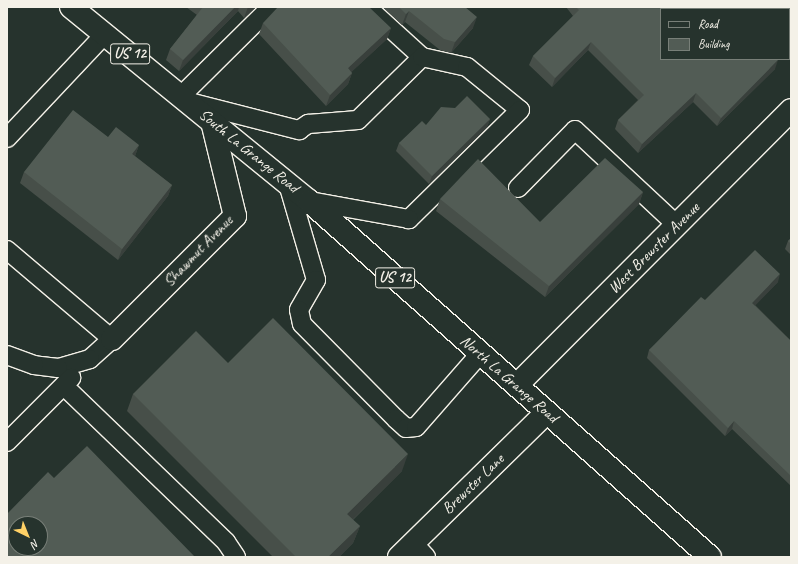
<!DOCTYPE html>
<style>
body{margin:0}
#map{position:relative;width:798px;height:564px;overflow:hidden;background:#26332d;font-family:Caveat,sans-serif}
div>[style]{position:absolute}
.roads{filter:drop-shadow(1px 0 #f4f1e8) drop-shadow(-1px 0 #f4f1e8) drop-shadow(0 1px #f4f1e8) drop-shadow(0 -1px #f4f1e8)}
.service>*{height:18px;margin:-9px;padding:0 9px;transform-origin:9px;border-radius:9px;background:#26332d}
.minor>*{height:22px;margin:-11px;padding:0 11px;transform-origin:11px;border-radius:11px;background:#26332d}
.primary>*{height:22px;margin:-11px;padding:0 11px;transform-origin:11px;border-radius:11px;background:#26332d}
.wall>*{inset:0;background:#474f49}
.shaded-wall>*{inset:0;background:#39403c}
.building>*{inset:0;background:#525c55}
span{translate:-50% -50%;white-space:nowrap;text-align:center;line-height:1.15;-webkit-text-stroke:4px #26332d;paint-order:stroke}
.shield-label span{padding:1px 3px;background:#26332d;border:1px solid;border-radius:3px;-webkit-text-stroke-width:0}
.shield-label{font-size:15px;color:#f4f1e8;font-weight:700}
.street-label{font-size:16px;color:#f4f1e8}
.frame{position:absolute;inset:0;border:8px solid #f4f1e8;pointer-events:none}
.legend{position:absolute;left:660px;top:8px;width:130px;height:52px;box-sizing:border-box;background:#26332d;border:1px solid #787f78;margin:0;padding:5px 7px;list-style:none;font-size:12px;color:#f4f1e8}
.legend li{display:flex;align-items:center;gap:8px;height:20px}
.legend b{width:20px;border:1px solid #787f78}
.north{position:absolute;left:8px;top:516px;width:40px;height:40px;box-sizing:border-box;background:#26332d;border:1px solid #787f78;border-radius:50%;rotate:137deg;font-size:11px;font-weight:700;line-height:16px;text-align:center;color:#f4f1e8}
.north::after{content:'';display:block;margin:auto;width:14px;height:18px;background:#ffd166;clip-path:polygon(50% 0,100% 100%,50% 72%,0 100%)}
</style>
<div id="map">
<div class="roads">
<div class="service">
<i style="left:367px;top:7px;width:74px;rotate:42.3deg"></i>
<i style="left:181px;top:96px;width:127px;rotate:-44.7deg"></i>
<i style="left:189px;top:102px;width:114px;rotate:14.3deg"></i>
<i style="left:299px;top:130px;width:11px;rotate:-34deg"></i>
<i style="left:308px;top:124px;width:50px;rotate:-4.6deg"></i>
<i style="left:358px;top:120px;width:90px;rotate:-44.5deg"></i>
<i style="left:422px;top:57px;width:46px;rotate:12.5deg"></i>
<i style="left:467px;top:67px;width:68px;rotate:39.1deg"></i>
<i style="left:520px;top:110px;width:156px;rotate:135.5deg"></i>
<i style="left:409px;top:219px;width:102px;rotate:-169.8deg"></i>
<i style="left:7px;top:138px;width:143px;rotate:-46.7deg"></i>
<i style="left:288px;top:184px;width:100px;rotate:73.7deg"></i>
<i style="left:316px;top:280px;width:34px;rotate:120deg"></i>
<i style="left:299px;top:310px;width:14px;rotate:78deg"></i>
<i style="left:302px;top:324px;width:134px;rotate:45.3deg"></i>
<i style="left:396px;top:419px;width:13px;rotate:42deg"></i>
<i style="left:406px;top:428px;width:10px;rotate:-6deg"></i>
<i style="left:416px;top:427px;width:97px;rotate:-48.8deg"></i>
<i style="left:518px;top:188px;width:81px;rotate:-45.5deg"></i>
<i style="left:575px;top:130px;width:139px;rotate:43deg"></i>
<i style="left:7px;top:250px;width:138px;rotate:40.3deg"></i>
<i style="left:112px;top:339px;width:30px;rotate:138deg"></i>
<i style="left:90px;top:359px;width:33px;rotate:164deg"></i>
<i style="left:58px;top:368px;width:24px;rotate:-173deg"></i>
<i style="left:34px;top:365px;width:29px;rotate:-160deg"></i>
<i style="left:64px;top:386px;width:225px;rotate:43.9deg"></i>
<i style="left:226px;top:542px;width:18px;rotate:56deg"></i>
<i style="left:7px;top:442px;width:91px;rotate:-45deg"></i>
<i style="left:413px;top:543px;width:19px;rotate:47deg"></i>
</div>
<div class="minor">
<i style="left:112px;top:339px;width:174px;rotate:-45deg"></i>
<i style="left:235px;top:216px;width:97px;rotate:-103.7deg"></i>
<i style="left:517px;top:385px;width:388px;rotate:-45.1deg"></i>
<i style="left:399px;top:557px;width:207px;rotate:-44.4deg"></i>
</div>
<div class="primary">
<i style="left:71px;top:7px;width:307px;rotate:39.2deg"></i>
<i style="left:309px;top:201px;width:536px;rotate:41.6deg"></i>
</div>
</div>
<div class="wall">
<i style="clip-path:polygon(186px 7px,256px 7px,244px 18px,238px 11px,179px 71px,166px 60px,170px 49px,197px 15px)"></i>
<i style="clip-path:polygon(383px 7px,465px 7px,473px 28px,451px 53px,440px 50px,405px 22px,402px 25px)"></i>
<i style="clip-path:polygon(566px 7px,660px 7px,710px 60px,775px 69px,717px 126px,693px 102px,638px 153px,615px 129px,618px 120px,638px 100px,588px 50px,552px 87px,529px 65px,533px 56px,573px 16px)"></i>
<i style="clip-path:polygon(263px 23px,391px 28px,387px 39px,351px 72px,352px 73px,348px 84px,326px 106px,259px 34px)"></i>
<i style="clip-path:polygon(490px 119px,487px 127px,429px 184px,396px 151px,399px 143px,426px 125px)"></i>
<i style="clip-path:polygon(139px 145px,135px 156px,172px 185px,168px 196px,118px 260px,20px 183px,24px 172px)"></i>
<i style="clip-path:polygon(643px 192px,639px 204px,545px 297px,436px 211px,440px 199px,540px 222px)"></i>
<i style="clip-path:polygon(791px 238px,791px 255px,785px 249px,788px 241px)"></i>
<i style="clip-path:polygon(778px 282px,755px 305px,791px 341px,791px 486px,732px 429px,725px 436px,647px 358px,649px 350px,705px 300px)"></i>
<i style="clip-path:polygon(228px 363px,402px 471px,353px 520px,360px 526px,353px 543px,339px 557px,273px 557px,127px 411px,133px 394px)"></i>
</div>
<div class="shaded-wall">
<i style="clip-path:polygon(235px 7px,239px 7px,238px 11px,179px 71px,183px 60px)"></i>
<i style="clip-path:polygon(248px 7px,256px 7px,244px 18px)"></i>
<i style="clip-path:polygon(409px 11px,405px 22px,402px 25px,406px 14px)"></i>
<i style="clip-path:polygon(477px 17px,473px 28px,451px 53px,455px 42px)"></i>
<i style="clip-path:polygon(391px 28px,387px 39px,344px 79px,348px 68px)"></i>
<i style="clip-path:polygon(591px 42px,588px 50px,552px 87px,555px 78px)"></i>
<i style="clip-path:polygon(778px 60px,775px 69px,717px 126px,721px 118px)"></i>
<i style="clip-path:polygon(352px 73px,348px 84px,326px 106px,330px 95px)"></i>
<i style="clip-path:polygon(696px 93px,693px 102px,638px 153px,642px 144px)"></i>
<i style="clip-path:polygon(490px 119px,487px 127px,429px 184px,432px 176px)"></i>
<i style="clip-path:polygon(139px 145px,135px 156px,132px 154px)"></i>
<i style="clip-path:polygon(172px 185px,168px 196px,118px 260px,122px 249px)"></i>
<i style="clip-path:polygon(643px 192px,639px 204px,545px 297px,549px 286px)"></i>
<i style="clip-path:polygon(780px 274px,778px 282px,750px 311px,752px 303px)"></i>
<i style="clip-path:polygon(734px 421px,732px 429px,725px 436px,728px 428px)"></i>
<i style="clip-path:polygon(408px 454px,402px 471px,341px 531px,347px 514px)"></i>
<i style="clip-path:polygon(360px 526px,353px 543px,339px 557px,328px 557px)"></i>
</div>
<div class="building">
<i style="clip-path:polygon(203px 7px,235px 7px,183px 60px,170px 49px)"></i>
<i style="clip-path:polygon(278px 7px,369px 7px,391px 28px,348px 68px,352px 73px,330px 95px,263px 23px)"></i>
<i style="clip-path:polygon(399px 7px,465px 7px,477px 17px,455px 42px,444px 39px,409px 11px,406px 14px)"></i>
<i style="clip-path:polygon(576px 7px,660px 7px,662px 9px,661px 9px,661px 59px,709px 59px,710px 60px,711px 59px,777px 59px,778px 60px,721px 118px,696px 93px,642px 144px,618px 120px,644px 95px,591px 42px,555px 78px,533px 56px,579px 10px)"></i>
<i style="clip-path:polygon(467px 96px,490px 119px,432px 176px,399px 143px,422px 121px,426px 125px,441px 107px,455px 108px)"></i>
<i style="clip-path:polygon(73px 110px,108px 137px,116px 127px,139px 145px,132px 154px,172px 185px,122px 249px,24px 172px)"></i>
<i style="clip-path:polygon(605px 158px,643px 192px,549px 286px,440px 199px,478px 159px,540px 222px)"></i>
<i style="clip-path:polygon(791px 238px,791px 244px,788px 241px)"></i>
<i style="clip-path:polygon(755px 250px,780px 274px,752px 303px,791px 341px,791px 476px,734px 421px,728px 428px,649px 350px,701px 297px,705px 300px)"></i>
<i style="clip-path:polygon(273px 318px,408px 454px,347px 514px,360px 526px,328px 557px,296px 557px,133px 394px,196px 331px,228px 363px)"></i>
<i style="clip-path:polygon(evenodd,87px 446px,195px 557px,7px 557px,7px 514px,48px 472px,54px 478px,87px 446px,16px 524px,40px 524px,40px 548px,16px 548px,16px 524px)"></i>
</div>
<div class="shield-label">
<span style="left:130px;top:54px">US 12</span>
<span style="left:395px;top:278px">US 12</span>
</div>
<div class="street-label">
<span style="left:249px;top:151px;rotate:39deg">South La Grange Road</span>
<span style="left:654px;top:248px;rotate:-45deg">West Brewster Avenue</span>
<span style="left:198px;top:251px;rotate:-46deg">Shawmut Avenue</span>
<span style="left:509px;top:379px;rotate:41deg">North La Grange Road</span>
<span style="left:473px;top:484px;rotate:-44deg">Brewster Lane</span>
</div>
<div class="frame"></div>
<ul class="legend">
<li><b style="height:5px;background:#26332d"></b>Road</li>
<li><b style="height:11px;background:#525c55"></b>Building</li>
</ul>
<div class="north">N</div>
</div>
